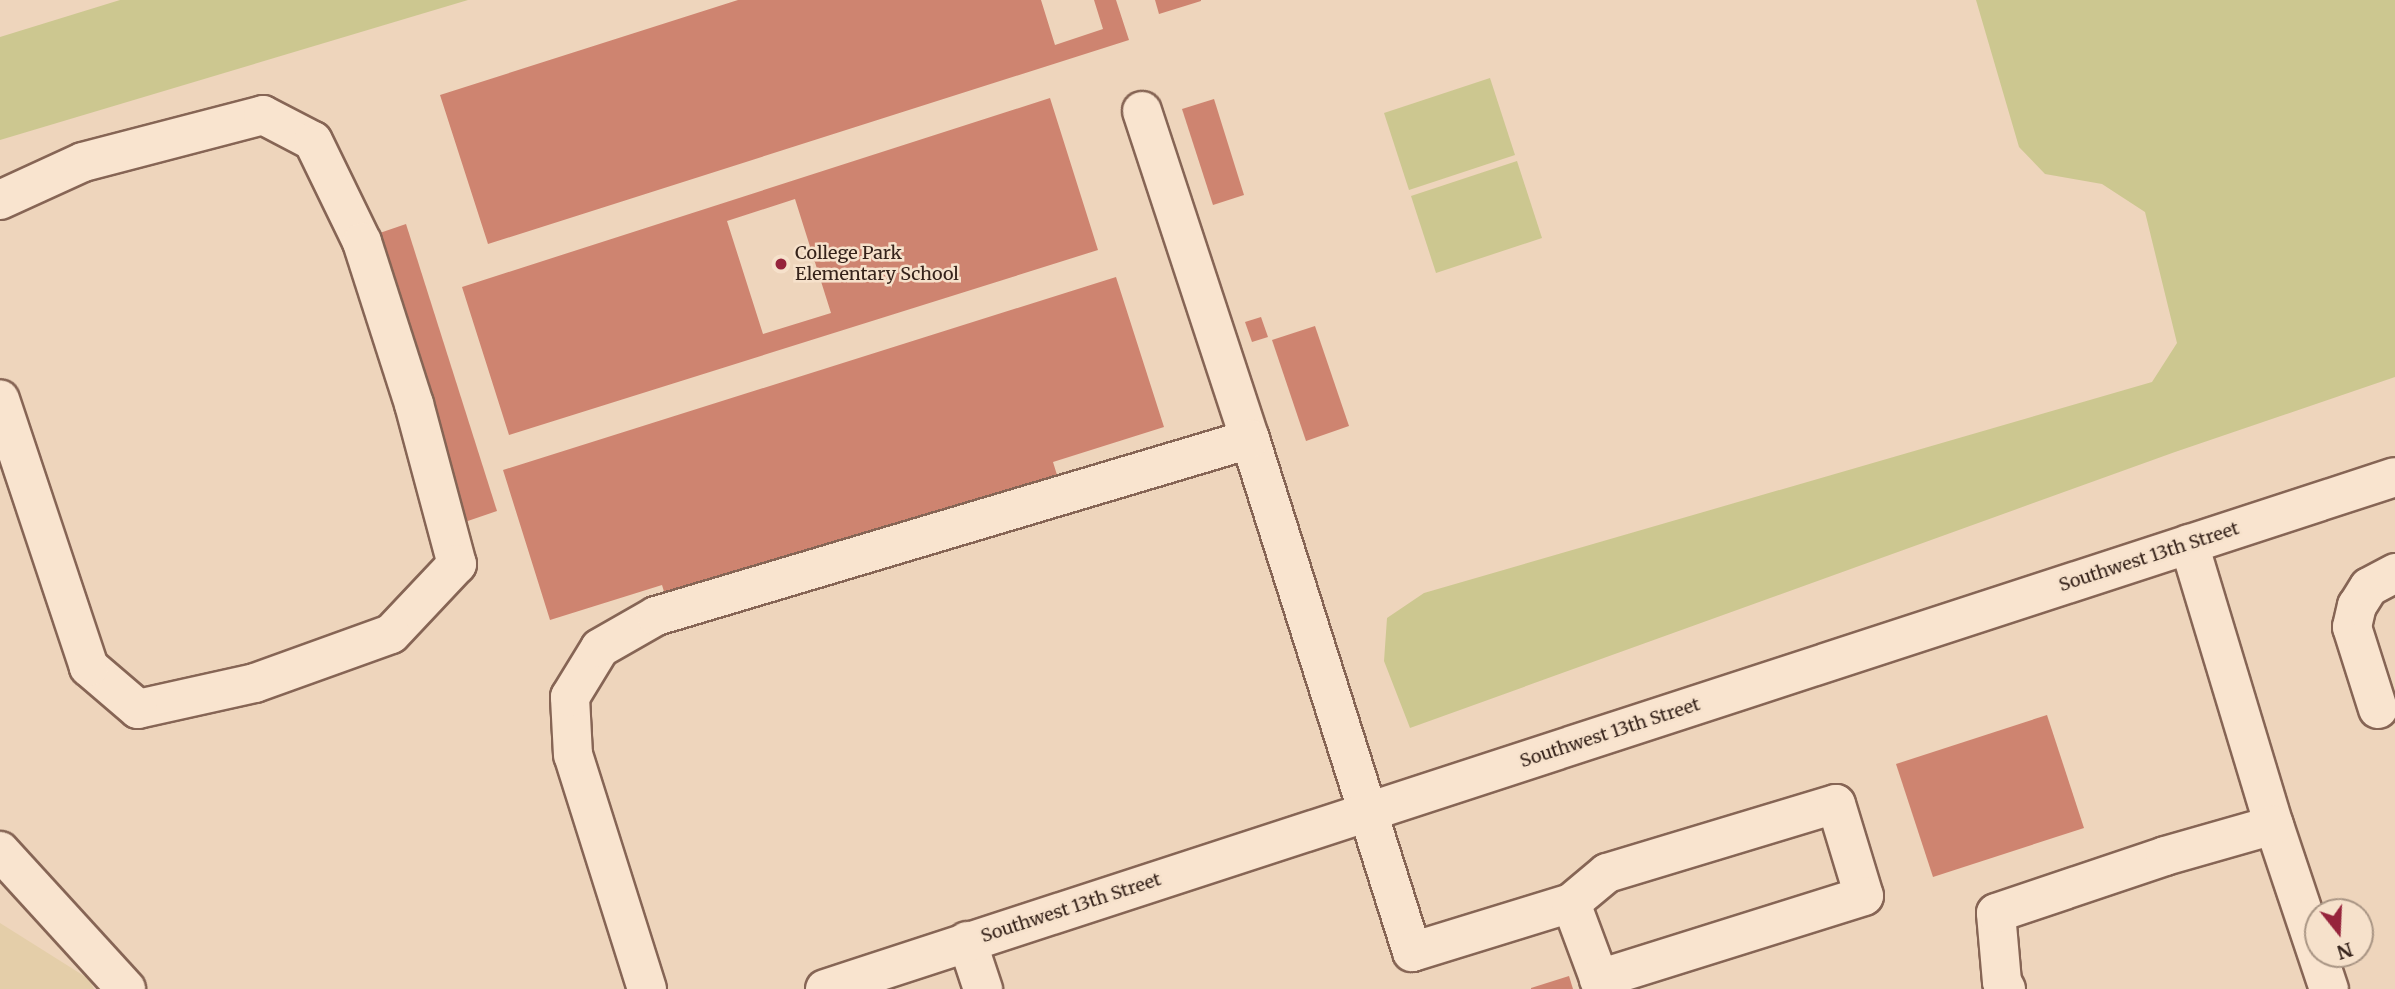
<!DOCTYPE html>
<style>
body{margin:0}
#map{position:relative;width:2395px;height:989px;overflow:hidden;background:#eed5bc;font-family:Merriweather,serif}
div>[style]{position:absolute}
.farmland>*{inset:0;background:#e4cea9}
.green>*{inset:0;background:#ccc790}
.building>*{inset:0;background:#ce8470}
.roads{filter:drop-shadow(2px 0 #866555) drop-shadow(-2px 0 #866555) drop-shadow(0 2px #866555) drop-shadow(0 -2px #866555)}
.minor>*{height:38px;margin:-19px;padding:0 19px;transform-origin:19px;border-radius:19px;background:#f9e4cf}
.dots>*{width:19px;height:19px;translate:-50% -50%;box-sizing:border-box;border:4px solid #f6e1cb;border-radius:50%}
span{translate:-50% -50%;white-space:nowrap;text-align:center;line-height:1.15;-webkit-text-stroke:5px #f6e1cb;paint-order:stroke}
.poi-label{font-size:18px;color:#35221a}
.left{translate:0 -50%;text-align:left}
.street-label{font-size:18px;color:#35221a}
.north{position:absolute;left:2304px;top:898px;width:70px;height:70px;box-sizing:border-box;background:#f6e1cb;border:2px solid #a99584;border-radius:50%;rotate:162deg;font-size:19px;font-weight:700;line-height:28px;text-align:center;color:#35221a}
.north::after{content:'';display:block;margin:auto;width:24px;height:32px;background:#96243c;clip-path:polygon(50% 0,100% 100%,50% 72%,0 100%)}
</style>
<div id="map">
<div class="farmland">
<i style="clip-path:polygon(0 923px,89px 979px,94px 989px,0 989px)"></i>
</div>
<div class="green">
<i style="clip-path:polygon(120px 0,468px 0,0 140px,0 37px)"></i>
<i style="clip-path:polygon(1976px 0,2395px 0,2395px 377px,2175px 452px,1410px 728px,1384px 661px,1387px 618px,1424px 593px,2152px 382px,2177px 343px,2145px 212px,2102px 184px,2045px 174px,2019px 147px)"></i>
<i style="clip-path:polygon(1490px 78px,1515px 155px,1409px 190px,1384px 113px)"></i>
<i style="clip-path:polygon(1517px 161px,1542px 238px,1436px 273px,1411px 196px)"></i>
</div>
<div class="building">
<i style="clip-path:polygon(738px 0,1041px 0,1055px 45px,1103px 29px,1094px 0,1116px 0,1129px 40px,488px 244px,440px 95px)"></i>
<i style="clip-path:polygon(1155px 0,1201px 0,1201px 1px,1159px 14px)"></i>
<i style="clip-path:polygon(evenodd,1050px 98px,1098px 250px,509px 435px,462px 287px,1050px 98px,795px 199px,831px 313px,763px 334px,727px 221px,795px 199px)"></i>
<i style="clip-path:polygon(1214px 99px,1244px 195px,1213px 205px,1182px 109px)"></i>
<i style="clip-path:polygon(406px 224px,497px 511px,459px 524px,368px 237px)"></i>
<i style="clip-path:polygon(1116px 277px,1164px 427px,1053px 462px,1057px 475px,666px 598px,662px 585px,550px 620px,503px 470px)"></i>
<i style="clip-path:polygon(1261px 317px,1268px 337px,1252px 342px,1245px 322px)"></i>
<i style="clip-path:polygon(1315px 326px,1349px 426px,1306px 441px,1272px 340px)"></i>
<i style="clip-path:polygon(2047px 715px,2084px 828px,1933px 877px,1896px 764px)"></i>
<i style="clip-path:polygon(1569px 976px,1573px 989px,1531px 989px,1531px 988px)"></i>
</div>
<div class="roads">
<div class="minor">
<i style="left:1142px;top:111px;width:345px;rotate:71.8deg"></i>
<i style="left:1250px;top:439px;width:538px;rotate:72.47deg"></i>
<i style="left:1412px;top:952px;width:166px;rotate:-17.1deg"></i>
<i style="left:1571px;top:903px;width:92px;rotate:69.6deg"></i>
<i style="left:0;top:200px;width:91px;rotate:-24.6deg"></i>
<i style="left:83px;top:162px;width:186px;rotate:-14.6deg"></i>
<i style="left:263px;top:115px;width:56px;rotate:27.5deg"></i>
<i style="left:313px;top:141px;width:112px;rotate:64.1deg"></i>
<i style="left:362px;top:242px;width:170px;rotate:72.2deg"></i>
<i style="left:414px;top:404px;width:166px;rotate:75deg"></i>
<i style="left:457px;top:564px;width:96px;rotate:133.3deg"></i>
<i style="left:391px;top:634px;width:145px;rotate:160.2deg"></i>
<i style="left:255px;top:683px;width:120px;rotate:167.5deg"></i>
<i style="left:138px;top:709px;width:65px;rotate:-139.4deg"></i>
<i style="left:89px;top:667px;width:282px;rotate:-108.4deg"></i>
<i style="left:2189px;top:544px;width:294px;rotate:73.2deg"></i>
<i style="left:2274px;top:825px;width:173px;rotate:71.5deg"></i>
<i style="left:2378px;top:709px;width:86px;rotate:-107.6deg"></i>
<i style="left:2352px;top:627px;width:22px;rotate:-77deg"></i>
<i style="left:2357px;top:606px;width:22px;rotate:-58deg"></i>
<i style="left:2369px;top:587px;width:30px;rotate:-28deg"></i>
<i style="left:0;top:851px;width:187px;rotate:47.6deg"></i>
<i style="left:1571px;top:903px;width:47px;rotate:-39.8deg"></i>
<i style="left:1607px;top:873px;width:239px;rotate:-16.8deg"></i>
<i style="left:1836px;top:804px;width:96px;rotate:73.1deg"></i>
<i style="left:1864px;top:896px;width:278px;rotate:162.6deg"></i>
<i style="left:967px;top:941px;width:51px;rotate:71.6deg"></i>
<i style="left:647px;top:989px;width:245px;rotate:-107.5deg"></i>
<i style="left:573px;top:755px;width:58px;rotate:-93deg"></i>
<i style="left:570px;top:697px;width:57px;rotate:-58.5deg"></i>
<i style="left:600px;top:648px;width:64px;rotate:-29.7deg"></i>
<i style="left:656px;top:616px;width:620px;rotate:-16.59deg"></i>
<i style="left:825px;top:989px;width:1651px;rotate:-18.06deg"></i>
<i style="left:2006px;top:989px;width:8px;rotate:-120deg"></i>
<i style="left:2002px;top:982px;width:69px;rotate:-95deg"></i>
<i style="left:1996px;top:913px;width:178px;rotate:-18.6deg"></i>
<i style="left:2165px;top:856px;width:113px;rotate:-15.9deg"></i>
</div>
</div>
<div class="dots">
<i style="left:781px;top:264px;background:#96243c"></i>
</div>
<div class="poi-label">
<span class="left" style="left:795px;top:264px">College Park<br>Elementary School</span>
</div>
<div class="street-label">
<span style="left:2149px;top:557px;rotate:-18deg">Southwest 13th Street</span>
<span style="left:1610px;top:733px;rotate:-18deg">Southwest 13th Street</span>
<span style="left:1071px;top:908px;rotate:-18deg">Southwest 13th Street</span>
</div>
<div class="north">N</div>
</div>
